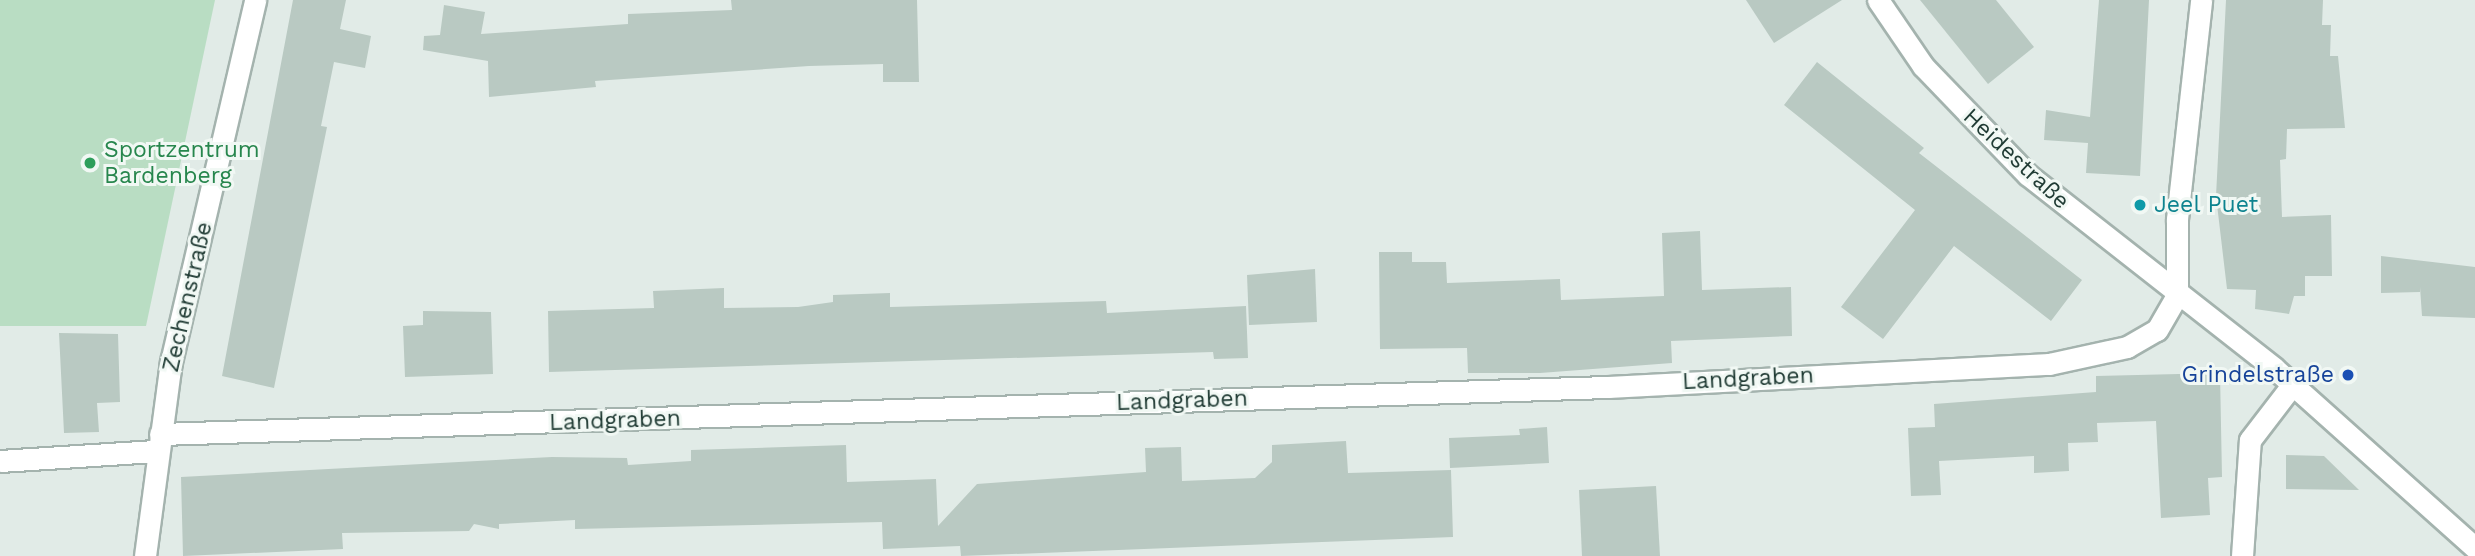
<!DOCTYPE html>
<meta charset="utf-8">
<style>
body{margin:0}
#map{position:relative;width:2475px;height:556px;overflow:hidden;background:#e1ebe7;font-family:"Work Sans",sans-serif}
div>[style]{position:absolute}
.green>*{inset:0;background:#b9ddc3}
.building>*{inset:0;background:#b9c9c2}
.roads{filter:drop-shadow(2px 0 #a4b3ae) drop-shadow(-2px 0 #a4b3ae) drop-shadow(0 2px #a4b3ae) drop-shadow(0 -2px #a4b3ae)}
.service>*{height:21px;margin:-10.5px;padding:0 10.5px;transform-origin:10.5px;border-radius:10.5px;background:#fff}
.minor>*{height:21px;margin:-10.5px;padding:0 10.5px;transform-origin:10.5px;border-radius:10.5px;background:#fff}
.dots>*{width:19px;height:19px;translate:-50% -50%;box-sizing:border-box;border:4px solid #f1f8f4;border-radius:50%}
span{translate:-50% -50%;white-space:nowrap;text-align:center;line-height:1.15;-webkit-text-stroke:6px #f1f8f4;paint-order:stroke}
.leisure-label{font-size:23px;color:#27864d}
.left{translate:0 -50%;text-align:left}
.street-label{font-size:23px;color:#213c35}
.culture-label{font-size:23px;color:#0d838f}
.transit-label{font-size:23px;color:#164399}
.right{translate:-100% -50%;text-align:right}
</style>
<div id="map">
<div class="green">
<i style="clip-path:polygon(0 0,215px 0,146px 326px,0 326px)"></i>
</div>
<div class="building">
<i style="clip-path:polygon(293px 0,346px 0,340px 29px,371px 36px,365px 68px,334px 62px,321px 126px,327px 127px,274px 388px,222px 376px)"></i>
<i style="clip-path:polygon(731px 0,917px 0,919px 82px,883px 82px,883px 64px,809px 66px,595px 81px,596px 87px,489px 97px,488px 61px,423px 50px,424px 36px,440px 35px,444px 5px,485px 12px,481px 34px,628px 24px,628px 14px,732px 10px)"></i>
<i style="clip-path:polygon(1746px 0,1842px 0,1774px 43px)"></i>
<i style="clip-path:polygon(1920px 0,1996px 0,2034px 47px,1988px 84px)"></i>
<i style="clip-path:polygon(2099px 0,2149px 0,2140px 176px,2086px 173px,2088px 143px,2044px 140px,2046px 110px,2090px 117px)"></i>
<i style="clip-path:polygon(2226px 0,2323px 0,2322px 25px,2331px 25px,2330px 56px,2338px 56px,2345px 128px,2287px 129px,2286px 159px,2280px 160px,2282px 217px,2331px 215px,2332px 276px,2305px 276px,2305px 296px,2294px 296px,2289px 314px,2255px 309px,2256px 290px,2227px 289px,2216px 196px)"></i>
<i style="clip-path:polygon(1817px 62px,1924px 148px,1919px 153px,2082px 280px,2051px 321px,1954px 246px,1883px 339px,1841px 307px,1915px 210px,1784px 105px)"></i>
<i style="clip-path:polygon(1700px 231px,1702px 290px,1791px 287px,1792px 336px,1671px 341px,1672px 363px,1540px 373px,1468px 373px,1467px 348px,1380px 349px,1379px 252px,1412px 252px,1412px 262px,1446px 262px,1447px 283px,1560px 279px,1561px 300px,1664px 296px,1662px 233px)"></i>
<i style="clip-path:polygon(2381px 256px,2475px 267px,2475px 318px,2422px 316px,2420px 287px,2420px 292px,2381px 293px)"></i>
<i style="clip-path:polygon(1315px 269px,1317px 322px,1249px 325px,1247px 275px)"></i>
<i style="clip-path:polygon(724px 288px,724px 308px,798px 307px,833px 302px,833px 295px,890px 293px,890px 307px,1106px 301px,1107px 313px,1246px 306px,1248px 358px,1214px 359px,1213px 352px,549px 372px,548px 311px,654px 308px,653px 291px)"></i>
<i style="clip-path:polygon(423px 311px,491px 312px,493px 374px,405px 377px,403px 326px,423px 325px)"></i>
<i style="clip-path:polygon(59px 333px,118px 334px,120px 402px,97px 403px,99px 432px,64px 433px)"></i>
<i style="clip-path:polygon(2220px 373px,2222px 477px,2208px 478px,2210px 515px,2161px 518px,2156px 421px,2097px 423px,2098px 442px,2068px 443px,2069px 471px,2034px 473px,2034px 456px,1939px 461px,1941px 495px,1911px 496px,1908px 428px,1935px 427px,1934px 404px,2096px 392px,2096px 376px)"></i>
<i style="clip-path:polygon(1547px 427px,1549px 463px,1450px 468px,1449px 438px,1520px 435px,1519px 429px)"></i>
<i style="clip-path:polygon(1346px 441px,1348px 473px,1451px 470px,1453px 537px,961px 556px,960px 546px,883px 549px,882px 522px,575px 529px,575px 520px,499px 524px,499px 529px,474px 524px,469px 531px,342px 533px,343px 549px,183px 556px,181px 477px,552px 457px,627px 458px,628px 465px,691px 461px,691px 450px,846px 445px,847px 482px,936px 479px,938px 526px,977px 484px,1146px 472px,1145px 448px,1181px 447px,1182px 481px,1255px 478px,1272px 462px,1272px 445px)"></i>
<i style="clip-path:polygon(2286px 455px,2324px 456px,2359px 490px,2286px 489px)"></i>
<i style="clip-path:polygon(1656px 486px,1660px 556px,1582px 556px,1579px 490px)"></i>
</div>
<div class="roads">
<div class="service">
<i style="left:0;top:461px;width:154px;rotate:-3.7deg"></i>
</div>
<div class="minor">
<i style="left:1878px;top:0;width:80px;rotate:55.7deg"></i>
<i style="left:1923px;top:66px;width:151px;rotate:46.1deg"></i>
<i style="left:2028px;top:175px;width:313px;rotate:38.1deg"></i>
<i style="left:2274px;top:368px;width:270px;rotate:41.8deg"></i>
<i style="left:2177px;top:296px;width:77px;rotate:-90deg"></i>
<i style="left:2177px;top:219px;width:220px;rotate:-83.7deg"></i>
<i style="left:160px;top:434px;width:1449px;rotate:-1.86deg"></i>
<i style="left:1608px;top:387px;width:442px;rotate:-3deg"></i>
<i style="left:2049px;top:364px;width:80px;rotate:-12.3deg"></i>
<i style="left:2127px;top:347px;width:34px;rotate:-30deg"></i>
<i style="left:2157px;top:330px;width:39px;rotate:-60deg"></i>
<i style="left:145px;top:556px;width:196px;rotate:-82.4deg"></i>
<i style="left:171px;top:362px;width:372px;rotate:-76.9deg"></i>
<i style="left:2242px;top:556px;width:116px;rotate:-86.1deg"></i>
<i style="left:2250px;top:440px;width:71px;rotate:-52.5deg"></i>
</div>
</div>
<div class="dots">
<i style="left:90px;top:163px;background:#2e9e5b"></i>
<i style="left:2140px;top:205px;background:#0f9aa8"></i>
<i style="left:2348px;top:375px;background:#1a4fb4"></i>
</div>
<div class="leisure-label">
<span class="left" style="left:104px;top:163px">Sportzentrum<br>Bardenberg</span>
</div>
<div class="street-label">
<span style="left:2016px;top:159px;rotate:43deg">Heidestraße</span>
<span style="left:188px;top:297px;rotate:-77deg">Zechenstraße</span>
<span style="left:1748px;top:379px;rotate:-3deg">Landgraben</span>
<span style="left:1182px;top:401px;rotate:-2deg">Landgraben</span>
<span style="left:615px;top:421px;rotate:-2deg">Landgraben</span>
</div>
<div class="culture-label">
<span class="left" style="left:2154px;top:205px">Jeel Puet</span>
</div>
<div class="transit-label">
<span class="right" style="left:2334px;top:375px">Grindelstraße</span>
</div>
</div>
